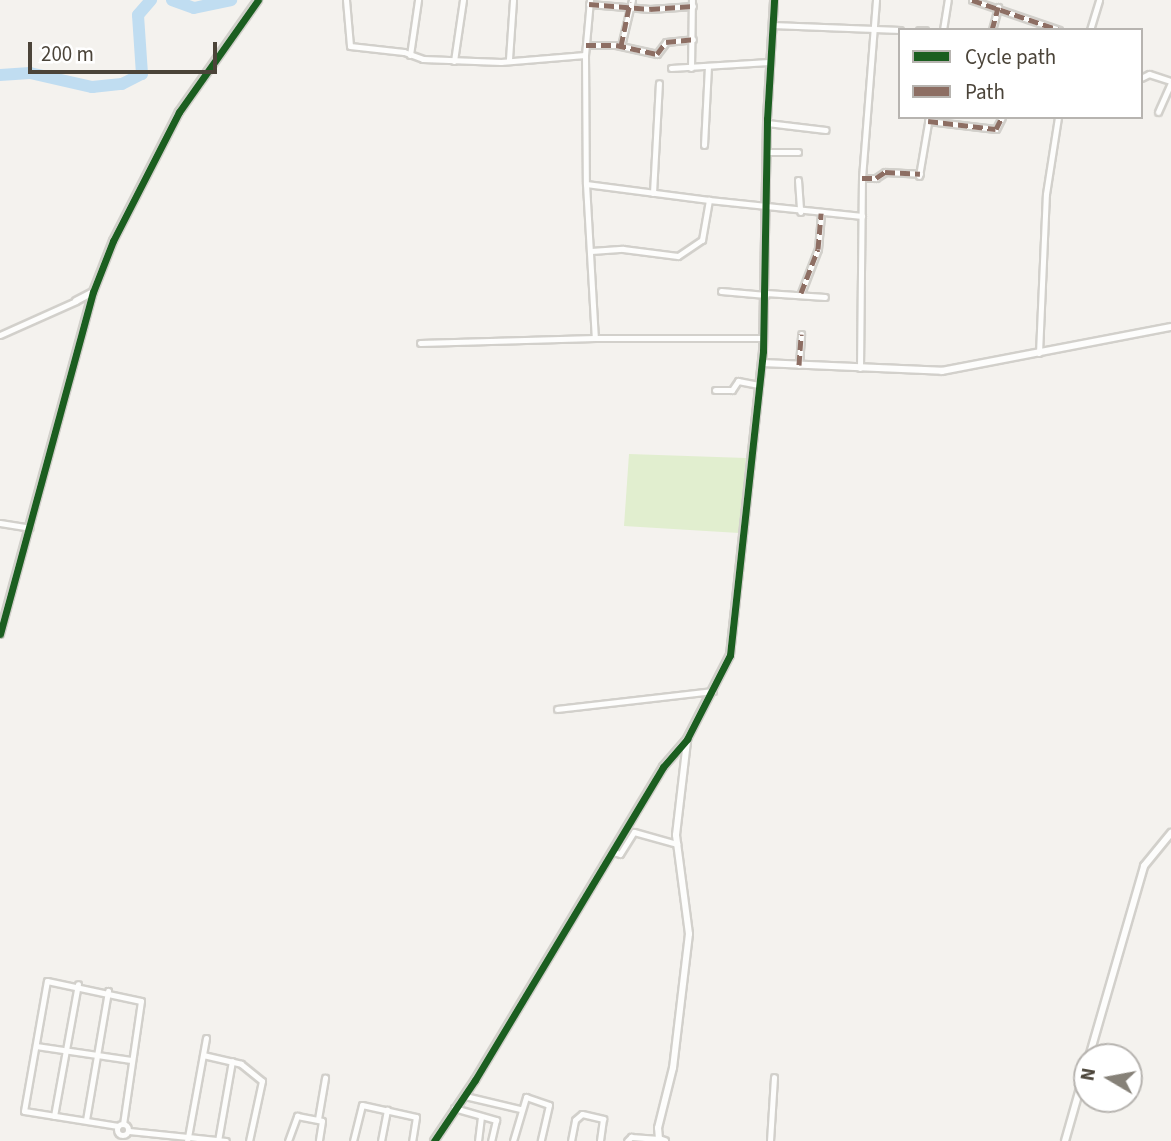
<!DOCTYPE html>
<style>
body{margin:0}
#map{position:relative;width:1171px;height:1141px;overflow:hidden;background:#f4f2ee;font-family:"Source Sans 3",sans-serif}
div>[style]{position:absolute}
.green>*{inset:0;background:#e1eecf}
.river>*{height:12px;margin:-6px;padding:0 6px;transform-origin:6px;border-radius:6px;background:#c0ddf1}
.roads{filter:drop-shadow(2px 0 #d2d0cb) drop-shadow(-2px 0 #d2d0cb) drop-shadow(0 2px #d2d0cb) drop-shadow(0 -2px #d2d0cb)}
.minor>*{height:5px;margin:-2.5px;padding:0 2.5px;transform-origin:2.5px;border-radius:2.5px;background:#fdfdfc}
.minor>.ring{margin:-2.5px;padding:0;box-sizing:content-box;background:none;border:5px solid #fdfdfc;border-radius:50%}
.tertiary>*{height:6px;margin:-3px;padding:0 3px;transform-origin:3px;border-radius:3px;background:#fdfdfc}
.quiet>*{height:5px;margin-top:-2.5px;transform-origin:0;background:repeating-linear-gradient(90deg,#8d6e63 0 10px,transparent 0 15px)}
.cycleway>*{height:7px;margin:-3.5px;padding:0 3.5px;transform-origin:3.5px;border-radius:3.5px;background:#1b5e20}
span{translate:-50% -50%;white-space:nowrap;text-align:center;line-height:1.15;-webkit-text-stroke:5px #fff;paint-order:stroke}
.legend{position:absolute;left:898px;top:28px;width:245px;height:91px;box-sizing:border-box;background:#fff;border:2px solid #b7b4b0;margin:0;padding:9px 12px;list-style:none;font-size:21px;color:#4b4439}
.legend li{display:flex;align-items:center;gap:14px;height:35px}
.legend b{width:35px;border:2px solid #b7b4b0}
.north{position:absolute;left:1073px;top:1043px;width:70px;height:70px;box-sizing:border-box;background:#fff;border:2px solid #b7b4b0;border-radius:50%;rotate:280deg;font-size:19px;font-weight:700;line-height:28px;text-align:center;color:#4b4439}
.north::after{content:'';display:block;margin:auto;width:24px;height:32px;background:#868178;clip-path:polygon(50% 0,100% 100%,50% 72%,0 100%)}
.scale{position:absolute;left:28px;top:42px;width:189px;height:32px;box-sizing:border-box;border:4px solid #4b4439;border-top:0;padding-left:9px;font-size:21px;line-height:24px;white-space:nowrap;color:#4b4439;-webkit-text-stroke:5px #fff;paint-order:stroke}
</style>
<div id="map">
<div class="green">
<i style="clip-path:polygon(629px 454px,746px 458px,739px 533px,624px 526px)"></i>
</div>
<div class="river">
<i style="left:172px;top:0;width:23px;rotate:20deg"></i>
<i style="left:194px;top:8px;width:38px;rotate:-12deg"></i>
<i style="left:0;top:75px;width:30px;rotate:-4deg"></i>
<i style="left:30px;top:73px;width:64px;rotate:12.7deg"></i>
<i style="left:92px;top:87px;width:30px;rotate:-6deg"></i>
<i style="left:122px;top:84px;width:22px;rotate:-27deg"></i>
<i style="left:142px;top:74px;width:59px;rotate:-93.9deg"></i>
<i style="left:138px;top:15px;width:20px;rotate:-49deg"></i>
</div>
<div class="roads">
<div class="minor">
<i style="left:346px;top:0;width:46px;rotate:85deg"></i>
<i style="left:350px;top:46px;width:54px;rotate:6.3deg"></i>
<i style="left:404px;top:52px;width:20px;rotate:20deg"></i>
<i style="left:423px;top:59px;width:78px;rotate:2.2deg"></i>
<i style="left:501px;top:62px;width:84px;rotate:-4.8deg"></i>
<i style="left:585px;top:55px;width:55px;rotate:-84.8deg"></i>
<i style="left:972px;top:0;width:92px;rotate:19deg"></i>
<i style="left:589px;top:4px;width:61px;rotate:4.7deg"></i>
<i style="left:650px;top:9px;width:43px;rotate:-4deg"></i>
<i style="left:772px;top:25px;width:128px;rotate:2.2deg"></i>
<i style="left:919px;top:30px;width:6px"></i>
<i style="left:943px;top:30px;width:30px;rotate:-81deg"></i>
<i style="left:992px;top:30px;width:24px;rotate:-75deg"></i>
<i style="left:1090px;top:30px;width:31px;rotate:-73deg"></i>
<i style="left:586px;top:45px;width:30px"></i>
<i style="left:616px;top:45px;width:42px;rotate:12.4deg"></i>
<i style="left:657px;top:54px;width:15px;rotate:-53deg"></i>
<i style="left:666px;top:42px;width:27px;rotate:-6deg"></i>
<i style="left:621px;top:46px;width:47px;rotate:-76.6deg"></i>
<i style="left:410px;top:55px;width:56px;rotate:-81.7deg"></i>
<i style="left:585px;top:55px;width:129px;rotate:89.6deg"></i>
<i style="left:586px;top:184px;width:154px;rotate:86.7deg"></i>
<i style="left:595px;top:338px;width:168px"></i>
<i style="left:509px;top:59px;width:59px;rotate:-86.1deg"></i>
<i style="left:454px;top:61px;width:62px;rotate:-81.6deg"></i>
<i style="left:671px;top:68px;width:98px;rotate:-3.5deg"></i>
<i style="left:691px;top:68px;width:68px;rotate:-89.2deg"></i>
<i style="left:1141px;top:78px;width:9px;rotate:-27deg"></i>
<i style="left:1149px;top:74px;width:23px;rotate:18deg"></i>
<i style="left:1158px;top:112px;width:32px;rotate:-66deg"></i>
<i style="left:928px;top:121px;width:68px;rotate:6.7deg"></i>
<i style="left:996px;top:129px;width:13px;rotate:-63deg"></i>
<i style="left:767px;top:123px;width:59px;rotate:6.8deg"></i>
<i style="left:704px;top:145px;width:78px;rotate:-87.1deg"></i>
<i style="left:766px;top:152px;width:32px"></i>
<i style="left:919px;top:176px;width:60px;rotate:-80.4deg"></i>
<i style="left:862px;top:178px;width:14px"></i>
<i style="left:876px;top:178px;width:11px;rotate:-34deg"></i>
<i style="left:885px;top:172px;width:35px;rotate:3deg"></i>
<i style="left:798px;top:180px;width:32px;rotate:86deg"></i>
<i style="left:586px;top:184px;width:124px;rotate:7.4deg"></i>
<i style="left:653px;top:193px;width:110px;rotate:-86.9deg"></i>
<i style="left:591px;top:251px;width:32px;rotate:-4deg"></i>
<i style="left:623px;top:249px;width:55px;rotate:7.3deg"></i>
<i style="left:678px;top:256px;width:29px;rotate:-34deg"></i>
<i style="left:702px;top:240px;width:41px;rotate:-80.1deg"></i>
<i style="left:709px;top:200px;width:154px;rotate:6deg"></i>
<i style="left:721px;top:291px;width:45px;rotate:5.1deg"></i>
<i style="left:766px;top:293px;width:59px;rotate:3.9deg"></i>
<i style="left:801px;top:293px;width:47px;rotate:-68.9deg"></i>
<i style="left:818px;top:249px;width:36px;rotate:-85deg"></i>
<i style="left:0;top:335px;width:83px;rotate:-24.1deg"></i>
<i style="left:420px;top:343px;width:175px;rotate:-1.6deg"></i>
<i style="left:1039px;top:353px;width:159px;rotate:-87.5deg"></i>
<i style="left:1046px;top:194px;width:78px;rotate:-81.1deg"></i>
<i style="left:799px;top:365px;width:31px;rotate:-86deg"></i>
<i style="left:860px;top:368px;width:190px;rotate:-89.4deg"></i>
<i style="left:862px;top:178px;width:179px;rotate:-85.5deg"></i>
<i style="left:715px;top:390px;width:17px"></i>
<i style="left:732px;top:390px;width:11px;rotate:-56deg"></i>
<i style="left:738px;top:381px;width:21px;rotate:11deg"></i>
<i style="left:0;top:523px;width:30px;rotate:9deg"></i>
<i style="left:557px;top:709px;width:157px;rotate:-6.6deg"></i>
<i style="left:613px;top:852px;width:7px;rotate:16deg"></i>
<i style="left:620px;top:854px;width:26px;rotate:-58deg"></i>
<i style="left:634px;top:832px;width:45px;rotate:15.6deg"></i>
<i style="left:206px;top:1038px;width:101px;rotate:100.3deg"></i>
<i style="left:188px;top:1137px;width:38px;rotate:6deg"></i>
<i style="left:36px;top:1046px;width:96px;rotate:8.4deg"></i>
<i style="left:203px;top:1055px;width:39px;rotate:13deg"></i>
<i style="left:241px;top:1064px;width:27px;rotate:39deg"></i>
<i style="left:262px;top:1081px;width:61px;rotate:102.2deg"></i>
<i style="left:465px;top:1096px;width:57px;rotate:13.3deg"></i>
<i style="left:454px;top:1108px;width:44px;rotate:15.9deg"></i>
<i style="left:496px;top:1120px;width:22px;rotate:103deg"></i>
<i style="left:54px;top:1116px;width:134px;rotate:-79.7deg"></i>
<i style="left:318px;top:1119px;width:42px;rotate:-80.3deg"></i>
<i style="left:86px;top:1120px;width:131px;rotate:-80.3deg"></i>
<i class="ring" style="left:117.5px;top:1124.5px;width:6px;height:6px"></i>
<i style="left:118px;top:1126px;width:95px;rotate:-170.9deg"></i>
<i style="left:24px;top:1111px;width:132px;rotate:-80deg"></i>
<i style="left:47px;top:981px;width:96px;rotate:12deg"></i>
<i style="left:141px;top:1001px;width:124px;rotate:98.3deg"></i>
<i style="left:129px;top:1131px;width:59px;rotate:5.8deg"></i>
<i style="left:188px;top:1137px;width:4px;rotate:104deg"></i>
<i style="left:218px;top:1141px;width:81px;rotate:-80.1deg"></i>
<i style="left:288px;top:1141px;width:27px;rotate:-70deg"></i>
<i style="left:297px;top:1116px;width:25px;rotate:11deg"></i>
<i style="left:322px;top:1121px;width:20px;rotate:99deg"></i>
<i style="left:353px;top:1141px;width:37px;rotate:-76deg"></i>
<i style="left:362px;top:1105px;width:55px;rotate:12.5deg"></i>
<i style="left:416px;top:1117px;width:24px;rotate:99deg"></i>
<i style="left:381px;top:1141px;width:32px;rotate:-79deg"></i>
<i style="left:478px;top:1141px;width:25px;rotate:-83deg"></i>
<i style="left:513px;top:1141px;width:46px;rotate:-73.5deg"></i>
<i style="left:526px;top:1097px;width:24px;rotate:19deg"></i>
<i style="left:549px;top:1105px;width:37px;rotate:103deg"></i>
<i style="left:571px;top:1141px;width:21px;rotate:-79deg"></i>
<i style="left:575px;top:1120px;width:9px;rotate:-41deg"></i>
<i style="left:582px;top:1114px;width:22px;rotate:13deg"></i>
<i style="left:603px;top:1119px;width:22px;rotate:98deg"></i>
<i style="left:627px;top:1141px;width:6px;rotate:-45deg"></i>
<i style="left:631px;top:1137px;width:28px;rotate:4deg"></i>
<i style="left:770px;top:1141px;width:64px;rotate:-86.4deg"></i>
</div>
<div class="tertiary">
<i style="left:76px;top:301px;width:19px;rotate:-28deg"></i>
<i style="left:762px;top:363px;width:180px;rotate:2.5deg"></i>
<i style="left:942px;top:371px;width:233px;rotate:-10.9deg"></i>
<i style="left:0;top:634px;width:354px;rotate:-74.8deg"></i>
<i style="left:93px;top:292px;width:55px;rotate:-68.6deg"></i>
<i style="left:113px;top:241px;width:145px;rotate:-62.9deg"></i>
<i style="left:179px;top:112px;width:137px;rotate:-54.8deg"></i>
<i style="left:1089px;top:1057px;width:199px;rotate:-73.9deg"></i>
<i style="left:1144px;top:866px;width:43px;rotate:-50.7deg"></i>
<i style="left:434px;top:1141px;width:73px;rotate:-56.1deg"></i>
<i style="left:475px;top:1080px;width:365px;rotate:-59deg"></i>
<i style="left:663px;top:767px;width:37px;rotate:-49deg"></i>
<i style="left:687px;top:739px;width:94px;rotate:-62.9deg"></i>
<i style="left:730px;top:655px;width:306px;rotate:-83.8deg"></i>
<i style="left:763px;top:351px;width:232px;rotate:-89deg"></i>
<i style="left:767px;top:119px;width:119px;rotate:-86.6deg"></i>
<i style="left:665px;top:1141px;width:6px;rotate:-162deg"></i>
<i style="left:659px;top:1139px;width:11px;rotate:-95deg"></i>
<i style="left:658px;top:1128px;width:62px;rotate:-76deg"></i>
<i style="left:673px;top:1068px;width:135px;rotate:-83.2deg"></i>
<i style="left:689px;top:934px;width:100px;rotate:-97.5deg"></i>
<i style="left:676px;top:835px;width:95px;rotate:-83.3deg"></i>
<i style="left:1065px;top:1141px;width:80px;rotate:-74.1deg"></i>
</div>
</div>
<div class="quiet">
<i style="left:972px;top:0;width:92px;rotate:19deg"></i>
<i style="left:589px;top:4px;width:61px;rotate:4.7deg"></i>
<i style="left:650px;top:9px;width:43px;rotate:-4deg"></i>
<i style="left:992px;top:30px;width:24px;rotate:-75deg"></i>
<i style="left:586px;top:45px;width:30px"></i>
<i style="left:616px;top:45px;width:42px;rotate:12.4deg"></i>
<i style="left:657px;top:54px;width:15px;rotate:-53deg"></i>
<i style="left:666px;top:42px;width:27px;rotate:-6deg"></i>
<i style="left:621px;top:46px;width:45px;rotate:-78.4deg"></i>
<i style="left:928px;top:121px;width:68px;rotate:6.7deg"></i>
<i style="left:996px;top:129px;width:13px;rotate:-63deg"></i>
<i style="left:862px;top:178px;width:14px"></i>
<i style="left:876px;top:178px;width:11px;rotate:-34deg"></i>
<i style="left:885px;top:172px;width:35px;rotate:3deg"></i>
<i style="left:801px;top:293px;width:47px;rotate:-68.9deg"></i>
<i style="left:818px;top:249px;width:36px;rotate:-85deg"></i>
<i style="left:799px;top:365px;width:31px;rotate:-86deg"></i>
</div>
<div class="cycleway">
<i style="left:0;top:634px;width:354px;rotate:-74.8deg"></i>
<i style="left:93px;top:292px;width:55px;rotate:-68.6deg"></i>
<i style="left:113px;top:241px;width:145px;rotate:-62.9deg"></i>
<i style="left:179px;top:112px;width:137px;rotate:-54.8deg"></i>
<i style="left:434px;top:1141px;width:73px;rotate:-56.1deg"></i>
<i style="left:475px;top:1080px;width:365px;rotate:-59deg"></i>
<i style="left:663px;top:767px;width:37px;rotate:-49deg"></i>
<i style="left:687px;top:739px;width:94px;rotate:-62.9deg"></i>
<i style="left:730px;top:655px;width:306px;rotate:-83.8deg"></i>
<i style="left:763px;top:351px;width:232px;rotate:-89deg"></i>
<i style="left:767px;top:119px;width:119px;rotate:-86.6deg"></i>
</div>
<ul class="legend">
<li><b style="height:9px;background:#1b5e20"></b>Cycle path</li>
<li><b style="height:9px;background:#8d6e63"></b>Path</li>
</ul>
<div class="north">N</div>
<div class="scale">200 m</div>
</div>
